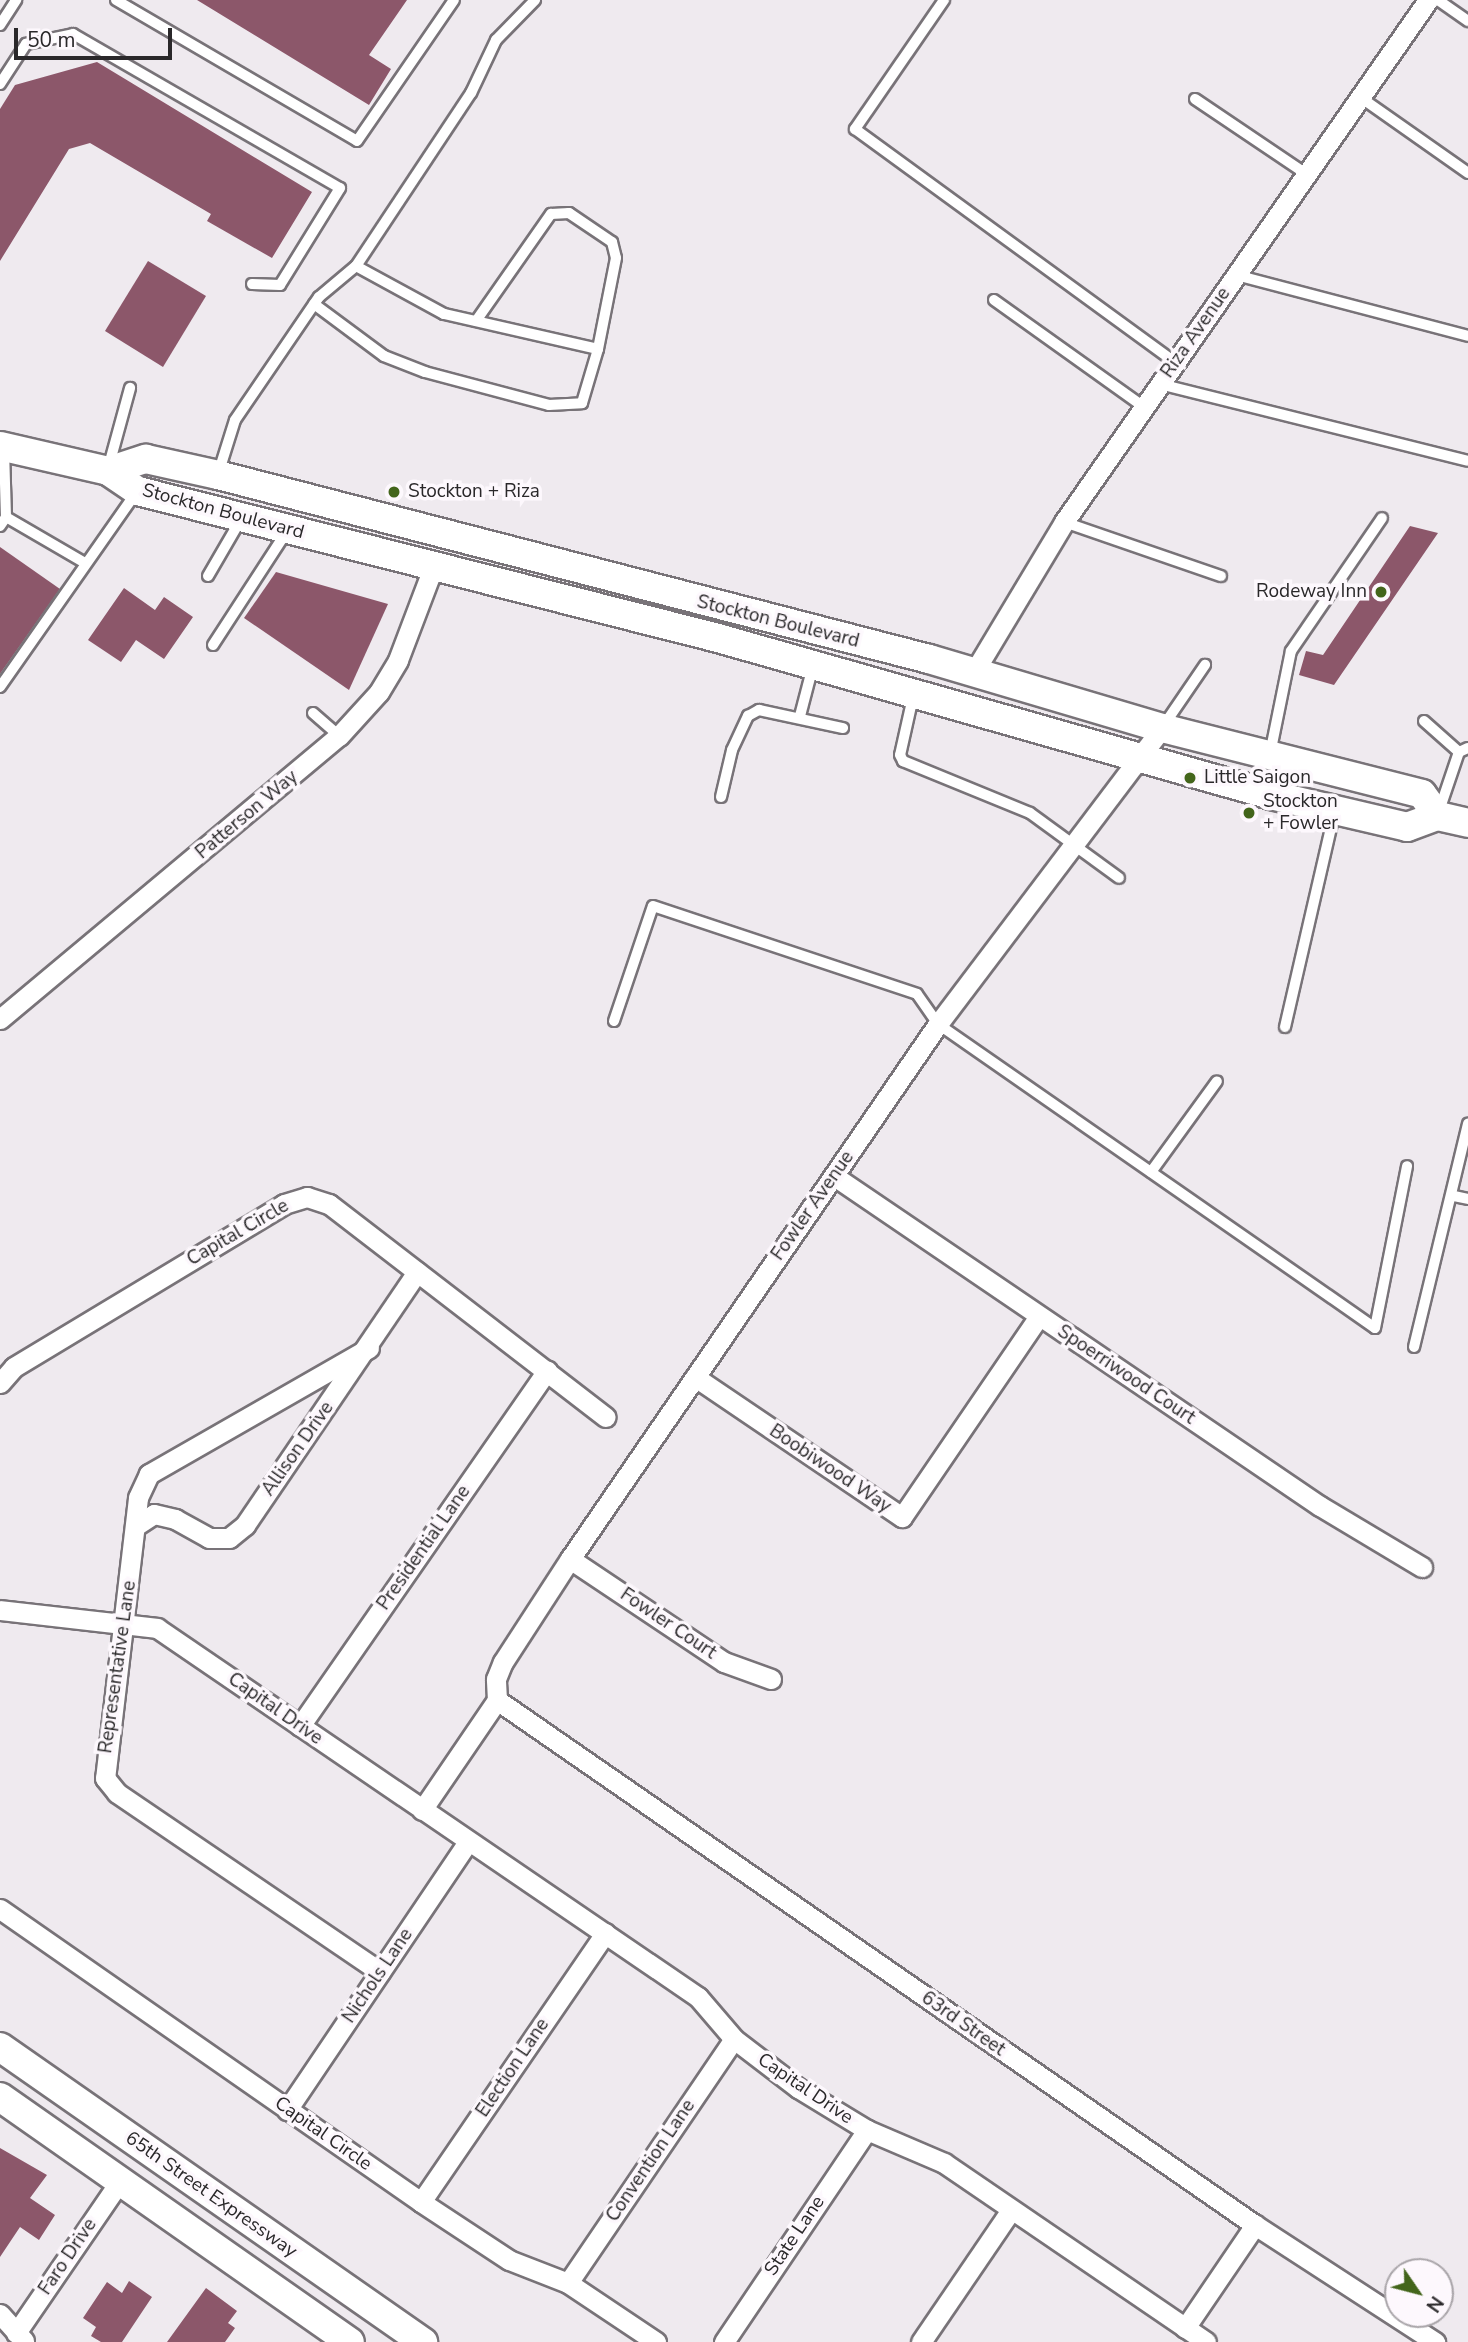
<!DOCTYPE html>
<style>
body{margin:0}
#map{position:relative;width:1468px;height:2342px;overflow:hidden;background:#efeaef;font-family:"Nunito Sans",sans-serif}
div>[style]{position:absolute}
.building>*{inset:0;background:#8c576a}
.roads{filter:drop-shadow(2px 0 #787378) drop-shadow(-2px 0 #787378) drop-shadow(0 2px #787378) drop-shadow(0 -2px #787378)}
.service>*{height:10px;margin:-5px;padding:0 5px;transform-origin:5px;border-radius:5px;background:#fff}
.minor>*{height:19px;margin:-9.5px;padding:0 9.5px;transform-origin:9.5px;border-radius:9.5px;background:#fff}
.secondary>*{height:28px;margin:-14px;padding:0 14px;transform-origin:14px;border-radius:14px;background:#fff}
.dots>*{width:19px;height:19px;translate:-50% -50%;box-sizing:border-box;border:4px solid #fdf8fd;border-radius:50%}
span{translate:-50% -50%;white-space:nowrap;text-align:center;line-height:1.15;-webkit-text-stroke:7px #fdf8fd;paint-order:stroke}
.street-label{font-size:19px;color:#2a282a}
.poi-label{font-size:19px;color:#2a282a}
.left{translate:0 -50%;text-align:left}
.right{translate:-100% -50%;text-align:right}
.north{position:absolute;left:1384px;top:2258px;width:70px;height:70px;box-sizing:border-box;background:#fdf8fd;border:2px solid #a9a5a9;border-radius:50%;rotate:125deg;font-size:19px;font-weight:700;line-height:28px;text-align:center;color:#2a282a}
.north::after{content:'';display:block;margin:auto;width:24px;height:32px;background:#43651b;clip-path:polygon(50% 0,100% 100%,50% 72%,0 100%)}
.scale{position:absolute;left:14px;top:28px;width:158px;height:32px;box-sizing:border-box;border:4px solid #2a282a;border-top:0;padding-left:9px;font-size:21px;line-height:24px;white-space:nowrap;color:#2a282a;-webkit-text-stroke:5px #fdf8fd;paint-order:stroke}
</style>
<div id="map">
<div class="building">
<i style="clip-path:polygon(197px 0,407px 0,369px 55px,391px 69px,369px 105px)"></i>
<i style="clip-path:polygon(97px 62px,312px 192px,272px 258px,207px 221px,211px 214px,90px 143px,69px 149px,0 261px,0 109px,15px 85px)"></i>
<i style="clip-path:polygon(148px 261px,206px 296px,163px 367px,105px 331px)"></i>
<i style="clip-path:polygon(1410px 526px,1438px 533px,1334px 685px,1299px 675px,1306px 651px,1323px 655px)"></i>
<i style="clip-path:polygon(0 547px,60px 589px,0 674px)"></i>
<i style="clip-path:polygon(276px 572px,388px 604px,349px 690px,244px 618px)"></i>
<i style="clip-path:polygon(124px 588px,155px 610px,164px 597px,193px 617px,164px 659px,136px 640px,121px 662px,88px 640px)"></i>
<i style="clip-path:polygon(0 2148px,47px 2175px,30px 2198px,55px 2215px,39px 2240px,20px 2227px,0 2257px)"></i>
<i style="clip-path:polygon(129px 2281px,152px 2297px,122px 2342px,101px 2342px,91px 2336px,96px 2327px,83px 2318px,107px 2282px,122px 2293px)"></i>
<i style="clip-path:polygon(206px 2288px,237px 2311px,228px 2323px,235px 2328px,225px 2342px,167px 2342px)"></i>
</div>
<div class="roads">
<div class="service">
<i style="left:116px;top:0;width:279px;rotate:30.3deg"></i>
<i style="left:357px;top:141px;width:171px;rotate:-55.5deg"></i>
<i style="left:944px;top:0;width:157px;rotate:124.6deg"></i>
<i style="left:855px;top:129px;width:396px;rotate:36.1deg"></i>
<i style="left:1438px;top:0;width:37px;rotate:35deg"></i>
<i style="left:0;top:25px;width:30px;rotate:-57deg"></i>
<i style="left:0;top:84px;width:48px;rotate:-57deg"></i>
<i style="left:26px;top:44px;width:48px;rotate:-12deg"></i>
<i style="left:73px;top:34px;width:308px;rotate:30deg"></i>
<i style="left:340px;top:188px;width:114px;rotate:121.7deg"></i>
<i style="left:280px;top:285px;width:28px;rotate:-178deg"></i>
<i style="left:1360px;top:97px;width:132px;rotate:35.1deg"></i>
<i style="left:1195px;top:99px;width:134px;rotate:34deg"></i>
<i style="left:1236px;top:275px;width:240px;rotate:14.7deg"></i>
<i style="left:994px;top:300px;width:184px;rotate:35.5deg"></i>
<i style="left:314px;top:304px;width:87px;rotate:36.6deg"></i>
<i style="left:384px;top:356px;width:44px;rotate:21.3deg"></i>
<i style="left:425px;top:372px;width:128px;rotate:14.9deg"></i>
<i style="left:549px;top:405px;width:33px;rotate:-3deg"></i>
<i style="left:582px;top:403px;width:56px;rotate:-73.5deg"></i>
<i style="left:598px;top:349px;width:158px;rotate:-167.2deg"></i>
<i style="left:444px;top:314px;width:100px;rotate:-151.4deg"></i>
<i style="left:476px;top:321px;width:131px;rotate:-55deg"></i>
<i style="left:551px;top:214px;width:18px;rotate:-3deg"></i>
<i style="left:569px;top:213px;width:52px;rotate:34deg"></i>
<i style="left:612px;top:242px;width:16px;rotate:76deg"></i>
<i style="left:616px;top:258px;width:93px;rotate:101.2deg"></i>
<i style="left:1160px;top:384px;width:317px;rotate:14deg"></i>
<i style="left:109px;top:465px;width:80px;rotate:-74.7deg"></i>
<i style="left:219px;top:471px;width:53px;rotate:-72.6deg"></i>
<i style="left:235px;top:420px;width:149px;rotate:-55.7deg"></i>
<i style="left:319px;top:297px;width:48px;rotate:-40deg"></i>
<i style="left:356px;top:266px;width:208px;rotate:-56.4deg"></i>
<i style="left:471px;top:93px;width:59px;rotate:-64.7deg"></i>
<i style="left:496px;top:40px;width:56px;rotate:-45.7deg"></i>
<i style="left:6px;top:517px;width:91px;rotate:30.2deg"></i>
<i style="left:1064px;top:522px;width:166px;rotate:19deg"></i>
<i style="left:0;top:526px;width:11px;rotate:-56deg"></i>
<i style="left:6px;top:517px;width:66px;rotate:-91.7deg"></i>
<i style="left:208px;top:576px;width:66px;rotate:-59.9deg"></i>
<i style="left:213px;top:645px;width:136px;rotate:-57deg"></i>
<i style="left:0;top:687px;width:237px;rotate:-55deg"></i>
<i style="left:913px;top:697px;width:59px;rotate:102.6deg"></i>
<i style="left:900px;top:755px;width:7px;rotate:63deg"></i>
<i style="left:903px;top:761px;width:137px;rotate:22.3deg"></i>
<i style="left:1030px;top:813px;width:110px;rotate:36.1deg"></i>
<i style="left:313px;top:713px;width:35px;rotate:41deg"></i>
<i style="left:800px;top:716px;width:52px;rotate:-75.4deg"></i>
<i style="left:1424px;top:721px;width:47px;rotate:41.5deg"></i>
<i style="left:1164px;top:725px;width:73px;rotate:-55.7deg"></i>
<i style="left:1270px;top:754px;width:105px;rotate:-78.5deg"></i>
<i style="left:1291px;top:651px;width:161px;rotate:-55.6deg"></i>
<i style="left:721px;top:797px;width:48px;rotate:-76.8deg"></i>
<i style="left:732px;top:750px;width:38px;rotate:-65deg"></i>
<i style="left:748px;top:716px;width:13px;rotate:-29deg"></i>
<i style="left:759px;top:710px;width:86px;rotate:12.1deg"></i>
<i style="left:1440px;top:808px;width:59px;rotate:-71.3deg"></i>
<i style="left:1459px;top:752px;width:10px;rotate:-24deg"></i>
<i style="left:614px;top:1021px;width:121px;rotate:-71.3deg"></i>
<i style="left:653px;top:906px;width:278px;rotate:18.4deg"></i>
<i style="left:917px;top:994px;width:37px;rotate:55deg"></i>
<i style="left:938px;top:1024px;width:532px;rotate:34.82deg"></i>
<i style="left:1375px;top:1328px;width:165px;rotate:-78.8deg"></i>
<i style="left:1285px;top:1027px;width:222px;rotate:-77deg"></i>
<i style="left:1151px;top:1172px;width:112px;rotate:-54deg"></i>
<i style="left:1454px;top:1196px;width:14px;rotate:12deg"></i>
<i style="left:1414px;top:1347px;width:230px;rotate:-76.4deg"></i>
</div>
<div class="minor">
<i style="left:974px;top:672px;width:175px;rotate:-59deg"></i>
<i style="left:1064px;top:522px;width:636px;rotate:-55.11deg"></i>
<i style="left:0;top:1019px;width:442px;rotate:-39.9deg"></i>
<i style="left:339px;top:736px;width:59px;rotate:-47.7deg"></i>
<i style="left:379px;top:692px;width:37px;rotate:-59deg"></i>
<i style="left:398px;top:660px;width:102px;rotate:-69.2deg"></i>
<i style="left:834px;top:1176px;width:587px;rotate:34.18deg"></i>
<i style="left:1320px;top:1506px;width:119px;rotate:30.9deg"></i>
<i style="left:369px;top:1348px;width:254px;rotate:150.2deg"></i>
<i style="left:149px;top:1474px;width:26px;rotate:115deg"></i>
<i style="left:138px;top:1498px;width:282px;rotate:96.7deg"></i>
<i style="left:105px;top:1778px;width:19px;rotate:51deg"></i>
<i style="left:117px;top:1793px;width:318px;rotate:34.2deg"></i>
<i style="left:695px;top:1377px;width:250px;rotate:34.1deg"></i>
<i style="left:902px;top:1517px;width:243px;rotate:-55.7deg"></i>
<i style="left:0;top:1383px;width:21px;rotate:-49deg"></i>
<i style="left:14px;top:1367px;width:315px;rotate:-31.1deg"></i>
<i style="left:284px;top:1204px;width:24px;rotate:-17deg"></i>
<i style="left:307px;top:1197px;width:23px;rotate:18deg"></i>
<i style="left:329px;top:1204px;width:349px;rotate:37.6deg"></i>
<i style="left:137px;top:1525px;width:20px;rotate:-33deg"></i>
<i style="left:154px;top:1514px;width:22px;rotate:13deg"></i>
<i style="left:175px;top:1519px;width:39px;rotate:29deg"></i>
<i style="left:209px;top:1538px;width:20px"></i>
<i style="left:229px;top:1538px;width:21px;rotate:-39deg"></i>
<i style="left:245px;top:1525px;width:306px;rotate:-55.8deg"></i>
<i style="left:570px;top:1559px;width:185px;rotate:33.8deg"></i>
<i style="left:724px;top:1662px;width:50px;rotate:19.9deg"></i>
<i style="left:0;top:1610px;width:158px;rotate:6.5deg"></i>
<i style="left:157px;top:1628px;width:655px;rotate:34.3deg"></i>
<i style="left:698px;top:1997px;width:55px;rotate:49.4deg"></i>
<i style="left:734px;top:2039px;width:81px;rotate:37.4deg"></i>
<i style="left:798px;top:2088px;width:81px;rotate:31.3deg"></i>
<i style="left:867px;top:2130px;width:84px;rotate:23.2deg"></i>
<i style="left:944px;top:2163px;width:317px;rotate:34.3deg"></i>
<i style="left:497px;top:1700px;width:21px;rotate:-93deg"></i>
<i style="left:496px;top:1679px;width:18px;rotate:-68deg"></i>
<i style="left:503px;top:1662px;width:123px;rotate:-57deg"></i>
<i style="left:570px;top:1559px;width:649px;rotate:-55.48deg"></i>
<i style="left:938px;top:1024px;width:371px;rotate:-52.9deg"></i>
<i style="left:497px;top:1700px;width:922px;rotate:34.71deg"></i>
<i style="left:1255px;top:2225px;width:215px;rotate:33deg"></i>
<i style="left:300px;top:1726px;width:433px;rotate:-55.2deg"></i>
<i style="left:422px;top:1810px;width:133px;rotate:-55.7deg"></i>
<i style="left:0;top:1909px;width:513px;rotate:34.84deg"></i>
<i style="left:421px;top:2202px;width:105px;rotate:33.4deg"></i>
<i style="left:509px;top:2260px;width:63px;rotate:21.3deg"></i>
<i style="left:568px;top:2283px;width:106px;rotate:33.8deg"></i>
<i style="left:287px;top:2110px;width:323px;rotate:-56deg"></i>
<i style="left:421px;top:2202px;width:326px;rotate:-55.6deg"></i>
<i style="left:568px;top:2283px;width:295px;rotate:-55.8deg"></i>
<i style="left:0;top:2314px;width:36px;rotate:48deg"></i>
<i style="left:1185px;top:2328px;width:125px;rotate:-55.8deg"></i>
<i style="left:16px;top:2333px;width:184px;rotate:-55.6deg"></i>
<i style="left:724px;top:2342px;width:256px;rotate:-56deg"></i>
<i style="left:921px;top:2342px;width:160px;rotate:-55.7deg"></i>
</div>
<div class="secondary">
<i style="left:0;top:446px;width:111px;rotate:13deg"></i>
<i style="left:108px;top:471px;width:36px;rotate:34deg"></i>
<i style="left:138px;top:491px;width:598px;rotate:14.22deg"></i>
<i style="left:718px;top:638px;width:575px;rotate:15.85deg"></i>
<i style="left:1271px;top:795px;width:140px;rotate:13.2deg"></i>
<i style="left:1407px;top:827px;width:33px;rotate:-20deg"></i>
<i style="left:1438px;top:816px;width:31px;rotate:13deg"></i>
<i style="left:108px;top:471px;width:40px;rotate:-18deg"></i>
<i style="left:146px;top:459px;width:74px;rotate:12.5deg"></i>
<i style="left:218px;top:475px;width:734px;rotate:14.51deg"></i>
<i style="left:929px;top:659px;width:243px;rotate:16.5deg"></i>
<i style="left:1162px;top:728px;width:268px;rotate:14.2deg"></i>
<i style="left:1422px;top:794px;width:27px;rotate:54deg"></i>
<i style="left:0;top:2047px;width:516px;rotate:34.89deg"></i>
<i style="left:0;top:2097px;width:427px;rotate:35deg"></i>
</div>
</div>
<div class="dots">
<i style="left:394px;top:492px;background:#43651b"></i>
<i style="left:1381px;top:592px;background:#43651b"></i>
<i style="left:1190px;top:778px;background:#43651b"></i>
<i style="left:1249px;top:813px;background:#43651b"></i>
</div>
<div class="street-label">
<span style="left:1196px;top:333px;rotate:-55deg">Riza Avenue</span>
<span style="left:223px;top:512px;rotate:15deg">Stockton Boulevard</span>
<span style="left:778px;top:622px;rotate:14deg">Stockton Boulevard</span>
<span style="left:247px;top:815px;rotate:-40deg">Patterson Way</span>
<span style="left:813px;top:1206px;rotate:-55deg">Fowler Avenue</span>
<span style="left:238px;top:1233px;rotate:-30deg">Capital Circle</span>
<span style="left:1126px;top:1375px;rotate:34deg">Spoerriwood Court</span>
<span style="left:298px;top:1449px;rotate:-55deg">Allison Drive</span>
<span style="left:830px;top:1469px;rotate:34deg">Boobiwood Way</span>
<span style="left:424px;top:1548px;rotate:-55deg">Presidential Lane</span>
<span style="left:668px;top:1624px;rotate:34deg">Fowler Court</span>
<span style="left:118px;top:1667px;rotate:-82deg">Representative Lane</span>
<span style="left:275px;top:1709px;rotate:35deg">Capital Drive</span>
<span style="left:378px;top:1976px;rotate:-56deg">Nichols Lane</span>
<span style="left:963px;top:2024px;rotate:35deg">63rd Street</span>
<span style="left:513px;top:2068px;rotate:-56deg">Election Lane</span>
<span style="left:805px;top:2089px;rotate:34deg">Capital Drive</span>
<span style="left:323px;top:2134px;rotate:35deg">Capital Circle</span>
<span style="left:651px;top:2161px;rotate:-56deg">Convention Lane</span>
<span style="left:211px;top:2195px;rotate:35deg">65th Street Expressway</span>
<span style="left:795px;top:2236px;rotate:-56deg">State Lane</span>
<span style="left:68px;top:2257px;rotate:-56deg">Faro Drive</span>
</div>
<div class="poi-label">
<span class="left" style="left:408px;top:492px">Stockton + Riza</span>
<span class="right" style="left:1367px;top:592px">Rodeway Inn</span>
<span class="left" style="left:1204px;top:778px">Little Saigon</span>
<span class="left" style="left:1263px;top:813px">Stockton<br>+ Fowler</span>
</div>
<div class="north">N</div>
<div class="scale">50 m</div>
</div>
